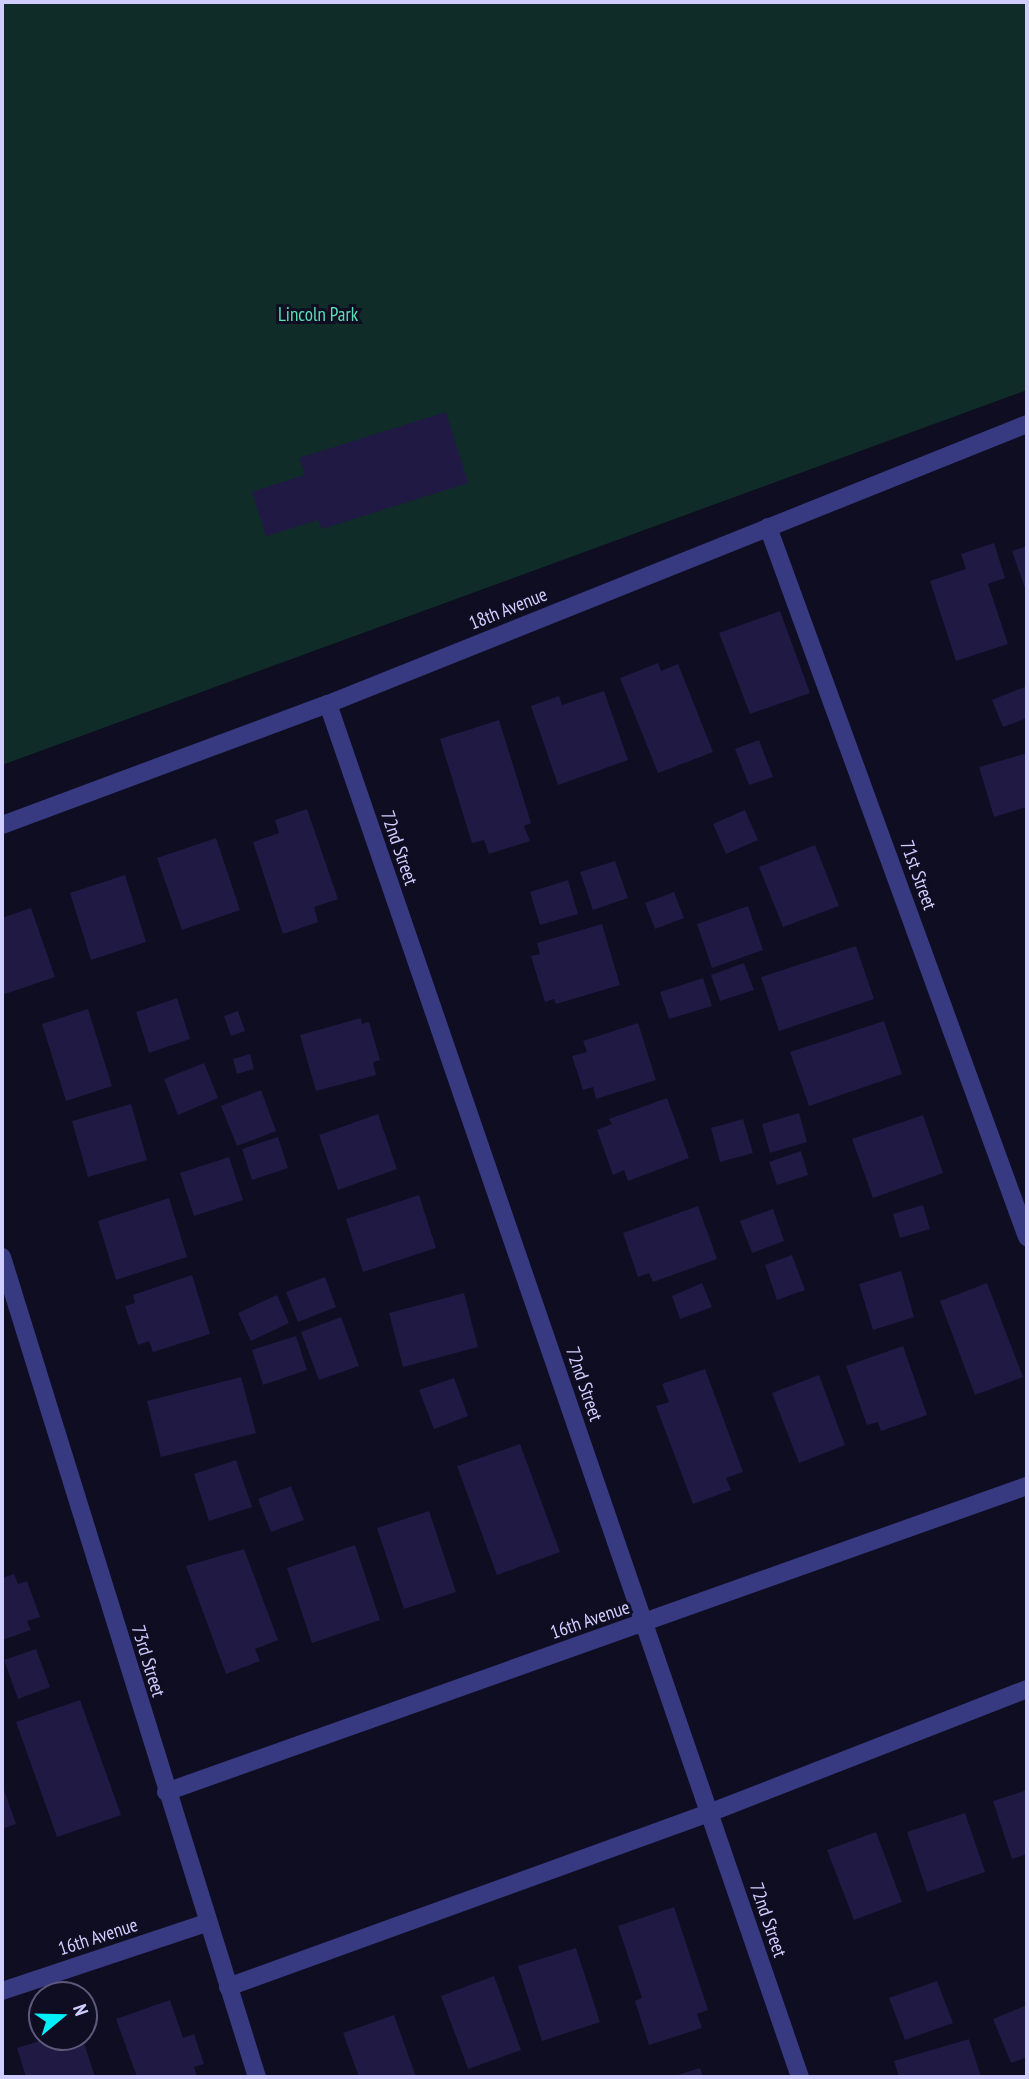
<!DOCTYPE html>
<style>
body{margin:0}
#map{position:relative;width:1029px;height:2079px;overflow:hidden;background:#0f0d22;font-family:"PT Sans Narrow",sans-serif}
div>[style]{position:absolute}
.green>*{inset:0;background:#102c29}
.building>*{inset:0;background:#1f1943}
.minor>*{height:18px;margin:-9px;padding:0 9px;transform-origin:9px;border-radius:9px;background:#373981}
span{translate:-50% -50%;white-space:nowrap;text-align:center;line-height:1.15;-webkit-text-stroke:6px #0f0d22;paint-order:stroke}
.park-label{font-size:19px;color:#59e0b6}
.street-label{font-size:19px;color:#d0ceff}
.frame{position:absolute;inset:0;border:4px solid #d0ceff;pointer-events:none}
.north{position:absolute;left:28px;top:1981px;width:70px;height:70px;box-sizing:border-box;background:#0f0d22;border:2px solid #5c5a7a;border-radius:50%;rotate:71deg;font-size:19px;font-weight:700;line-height:28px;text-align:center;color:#d0ceff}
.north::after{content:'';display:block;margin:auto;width:24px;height:32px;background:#00f0f9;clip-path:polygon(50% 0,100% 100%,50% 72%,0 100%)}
</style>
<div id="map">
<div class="green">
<i style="clip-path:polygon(2px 2px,1027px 2px,1027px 390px,2px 765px)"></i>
</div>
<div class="building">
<i style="clip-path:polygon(446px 412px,468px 483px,322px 529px,318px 520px,266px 536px,252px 492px,305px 475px,299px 458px)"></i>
<i style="clip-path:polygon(994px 543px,1005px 578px,988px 584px,1008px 644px,956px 661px,930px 581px,966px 569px,961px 554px)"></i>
<i style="clip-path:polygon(1027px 546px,1027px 594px,1012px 551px)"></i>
<i style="clip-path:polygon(780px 611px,810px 693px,750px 714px,719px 633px)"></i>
<i style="clip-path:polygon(658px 663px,661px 671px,678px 664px,713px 752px,658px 773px,620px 678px)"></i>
<i style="clip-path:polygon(1027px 686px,1027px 718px,1003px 727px,992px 700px)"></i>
<i style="clip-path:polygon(604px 691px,628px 760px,558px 785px,531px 706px,559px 696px,562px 705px)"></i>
<i style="clip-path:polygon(499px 720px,531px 823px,524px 826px,530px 841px,489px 854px,484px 840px,472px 843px,440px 739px)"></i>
<i style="clip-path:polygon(759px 740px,773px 777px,749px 785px,735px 749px)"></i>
<i style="clip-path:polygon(1027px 753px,1027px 807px,994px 817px,979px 767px)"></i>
<i style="clip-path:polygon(307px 809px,338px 899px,314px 907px,318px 922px,283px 934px,253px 842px,279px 833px,275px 820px)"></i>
<i style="clip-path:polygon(745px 810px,758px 840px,726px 854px,713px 824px)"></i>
<i style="clip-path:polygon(216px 838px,240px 910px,182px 930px,157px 858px)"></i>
<i style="clip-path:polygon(815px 845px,839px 906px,783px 927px,759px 867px)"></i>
<i style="clip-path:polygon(615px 861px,628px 898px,593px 910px,580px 872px)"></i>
<i style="clip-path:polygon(125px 875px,146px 942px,91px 960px,70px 893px)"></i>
<i style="clip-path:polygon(568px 880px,578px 914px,540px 925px,530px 892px)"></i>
<i style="clip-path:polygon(674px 892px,684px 918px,655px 929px,645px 903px)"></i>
<i style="clip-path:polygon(748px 906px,763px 950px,712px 968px,697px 924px)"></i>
<i style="clip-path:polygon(31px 908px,55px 977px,2px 995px,2px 918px)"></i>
<i style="clip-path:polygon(602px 924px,620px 985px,556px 1004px,554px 999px,545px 1002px,531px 956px,540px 954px,537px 943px)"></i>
<i style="clip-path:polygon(856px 946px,874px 999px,779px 1031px,761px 977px)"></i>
<i style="clip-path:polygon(744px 963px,754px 990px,720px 1001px,711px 975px)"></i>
<i style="clip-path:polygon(703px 978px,712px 1006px,669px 1019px,660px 992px)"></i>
<i style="clip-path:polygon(177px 998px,190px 1039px,149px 1053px,136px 1012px)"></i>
<i style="clip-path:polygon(88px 1009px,112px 1086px,66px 1101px,42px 1024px)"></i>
<i style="clip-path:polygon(238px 1011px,245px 1031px,231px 1036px,224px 1016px)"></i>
<i style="clip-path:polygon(361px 1018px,362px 1024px,369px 1022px,380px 1060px,373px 1062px,376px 1075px,316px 1091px,300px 1035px)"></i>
<i style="clip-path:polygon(884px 1021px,902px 1074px,809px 1106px,790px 1052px)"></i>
<i style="clip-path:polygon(638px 1023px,656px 1080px,596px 1099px,593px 1087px,583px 1090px,572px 1056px,587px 1052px,583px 1041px)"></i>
<i style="clip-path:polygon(250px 1054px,254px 1069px,237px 1074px,233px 1059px)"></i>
<i style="clip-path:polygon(204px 1063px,218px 1098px,178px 1115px,164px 1079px)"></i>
<i style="clip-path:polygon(261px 1090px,276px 1131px,237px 1146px,221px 1106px)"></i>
<i style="clip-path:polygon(667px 1098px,689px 1158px,628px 1181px,624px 1170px,613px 1175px,597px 1130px,612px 1124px,609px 1119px)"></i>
<i style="clip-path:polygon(131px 1104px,147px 1160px,88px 1177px,72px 1121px)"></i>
<i style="clip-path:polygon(799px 1113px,807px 1142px,770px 1153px,762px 1124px)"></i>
<i style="clip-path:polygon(378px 1114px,397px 1169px,338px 1190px,319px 1135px)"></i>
<i style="clip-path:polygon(923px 1115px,943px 1173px,873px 1198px,852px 1139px)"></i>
<i style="clip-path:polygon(743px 1119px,753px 1153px,720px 1162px,711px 1128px)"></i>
<i style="clip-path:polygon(278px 1137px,288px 1168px,252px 1180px,242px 1149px)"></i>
<i style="clip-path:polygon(801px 1151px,808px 1175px,777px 1185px,769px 1162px)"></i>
<i style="clip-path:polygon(229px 1157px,243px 1200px,194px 1216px,180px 1173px)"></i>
<i style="clip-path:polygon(419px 1195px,436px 1248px,363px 1272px,346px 1219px)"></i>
<i style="clip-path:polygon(169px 1198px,187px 1257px,116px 1280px,98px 1221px)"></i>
<i style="clip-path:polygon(923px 1205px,930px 1229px,900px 1238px,893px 1214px)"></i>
<i style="clip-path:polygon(698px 1206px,717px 1259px,653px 1282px,649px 1273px,638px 1277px,623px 1233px)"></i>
<i style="clip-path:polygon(773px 1209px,784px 1241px,752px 1253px,740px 1221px)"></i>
<i style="clip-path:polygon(792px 1255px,805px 1290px,777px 1300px,765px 1265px)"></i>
<i style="clip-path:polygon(901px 1271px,914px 1317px,873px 1330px,859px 1284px)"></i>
<i style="clip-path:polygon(192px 1275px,210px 1334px,153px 1352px,149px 1341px,138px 1345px,125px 1306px,135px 1303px,133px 1295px)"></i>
<i style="clip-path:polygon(325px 1277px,336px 1307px,298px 1322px,286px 1292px)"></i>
<i style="clip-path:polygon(702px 1283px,712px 1307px,680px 1319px,672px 1296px)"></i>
<i style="clip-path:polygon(987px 1283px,1023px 1377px,975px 1395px,940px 1301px)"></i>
<i style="clip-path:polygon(464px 1293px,478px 1347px,403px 1367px,389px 1313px)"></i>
<i style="clip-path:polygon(277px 1295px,289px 1323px,251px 1341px,238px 1313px)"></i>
<i style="clip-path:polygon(341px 1317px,359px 1366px,319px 1380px,301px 1332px)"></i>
<i style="clip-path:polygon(296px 1336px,307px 1370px,263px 1385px,252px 1350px)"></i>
<i style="clip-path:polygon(903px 1346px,927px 1415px,881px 1431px,878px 1422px,867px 1425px,846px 1366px)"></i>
<i style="clip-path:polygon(705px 1369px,743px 1472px,726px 1478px,731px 1490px,693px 1504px,656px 1406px,669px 1402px,662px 1384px)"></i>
<i style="clip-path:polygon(819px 1375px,845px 1445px,799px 1463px,772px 1393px)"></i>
<i style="clip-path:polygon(241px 1377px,256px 1433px,161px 1457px,147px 1401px)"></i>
<i style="clip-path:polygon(454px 1378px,468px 1416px,434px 1429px,419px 1390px)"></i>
<i style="clip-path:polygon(520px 1444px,560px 1552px,497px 1575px,457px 1466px)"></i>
<i style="clip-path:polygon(236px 1460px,252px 1507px,209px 1521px,194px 1474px)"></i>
<i style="clip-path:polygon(291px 1486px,304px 1520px,271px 1532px,258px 1499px)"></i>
<i style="clip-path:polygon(429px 1511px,456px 1592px,404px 1609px,377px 1528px)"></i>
<i style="clip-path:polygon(355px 1545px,380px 1620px,312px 1643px,287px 1568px)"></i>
<i style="clip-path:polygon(244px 1549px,278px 1640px,255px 1649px,260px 1661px,226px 1674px,186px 1566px)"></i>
<i style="clip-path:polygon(14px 1574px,18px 1584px,27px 1581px,40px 1617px,27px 1621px,31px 1630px,2px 1640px,2px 1578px)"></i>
<i style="clip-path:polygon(36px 1649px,50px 1687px,18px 1699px,4px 1660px)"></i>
<i style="clip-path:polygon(80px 1700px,121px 1815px,57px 1837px,16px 1722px)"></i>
<i style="clip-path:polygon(2px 1784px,16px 1824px,2px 1829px)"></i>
<i style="clip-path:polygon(1027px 1790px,1027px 1854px,1012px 1859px,993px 1801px)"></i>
<i style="clip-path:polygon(965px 1813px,985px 1872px,927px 1892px,907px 1832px)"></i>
<i style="clip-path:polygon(876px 1832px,902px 1902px,854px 1920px,827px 1850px)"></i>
<i style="clip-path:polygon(674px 1907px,708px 2010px,697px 2014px,702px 2028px,649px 2045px,635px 2001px,642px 1998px,618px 1926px)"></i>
<i style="clip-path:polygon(576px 1948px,600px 2022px,542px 2041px,518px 1966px)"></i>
<i style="clip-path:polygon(494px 1976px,521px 2050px,468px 2069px,441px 1996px)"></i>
<i style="clip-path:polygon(937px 1981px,953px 2023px,905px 2040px,889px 1998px)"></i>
<i style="clip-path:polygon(170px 2000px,183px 2038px,194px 2034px,204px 2064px,194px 2067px,197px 2077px,137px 2077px,116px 2019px)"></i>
<i style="clip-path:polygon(1027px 2005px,1027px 2057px,1011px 2063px,993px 2019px)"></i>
<i style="clip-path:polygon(394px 2015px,416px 2077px,359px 2077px,343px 2033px)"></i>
<i style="clip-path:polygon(53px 2037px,82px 2037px,95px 2077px,26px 2077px,17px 2048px)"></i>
<i style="clip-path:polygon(969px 2039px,981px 2077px,899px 2077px,894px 2061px)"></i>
<i style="clip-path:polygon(700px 2068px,703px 2077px,671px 2077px)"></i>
</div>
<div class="minor">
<i style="left:768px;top:527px;width:756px;rotate:69.96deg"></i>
<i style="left:328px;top:704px;width:1452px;rotate:71.03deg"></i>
<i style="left:2px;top:825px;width:348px;rotate:-20.4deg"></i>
<i style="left:328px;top:704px;width:753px;rotate:-21.83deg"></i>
<i style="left:2px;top:1257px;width:859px;rotate:72.73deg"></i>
<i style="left:166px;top:1792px;width:914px;rotate:-19.57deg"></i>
<i style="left:228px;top:1987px;width:512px;rotate:-19.89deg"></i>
<i style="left:709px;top:1813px;width:341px;rotate:-21.3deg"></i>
<i style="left:2px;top:1991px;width:216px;rotate:-18.4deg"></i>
</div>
<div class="park-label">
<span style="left:318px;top:315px">Lincoln Park</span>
</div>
<div class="street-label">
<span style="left:508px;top:609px;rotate:-22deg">18th Avenue</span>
<span style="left:399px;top:848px;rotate:71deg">72nd Street</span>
<span style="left:918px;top:875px;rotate:70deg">71st Street</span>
<span style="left:584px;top:1384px;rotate:71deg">72nd Street</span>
<span style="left:590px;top:1620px;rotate:-19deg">16th Avenue</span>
<span style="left:148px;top:1661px;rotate:73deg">73rd Street</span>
<span style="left:768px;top:1920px;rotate:71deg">72nd Street</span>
<span style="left:98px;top:1937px;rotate:-18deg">16th Avenue</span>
</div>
<div class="frame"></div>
<div class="north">N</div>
</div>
